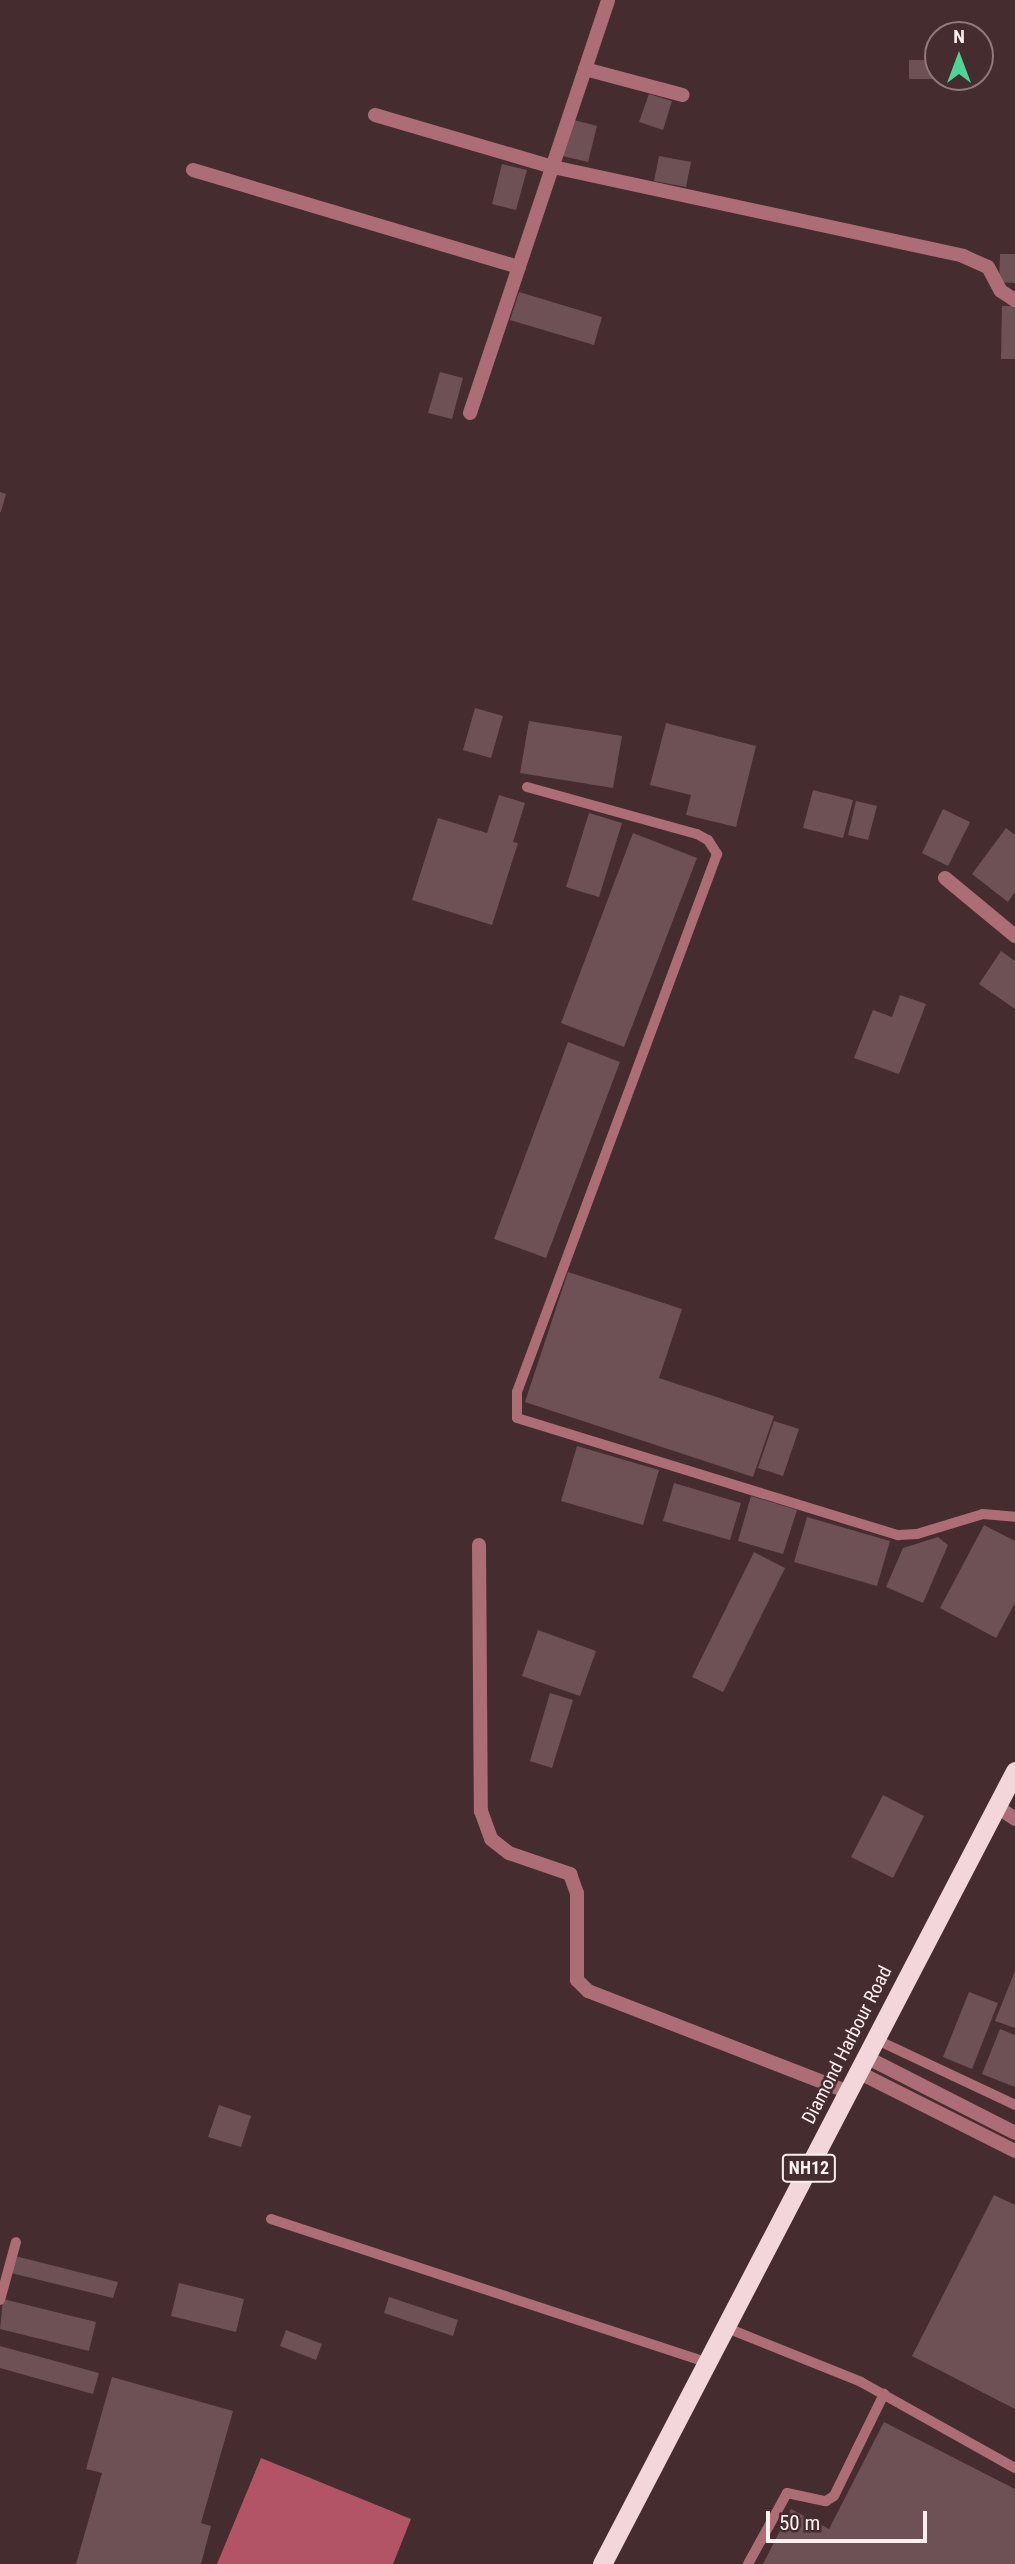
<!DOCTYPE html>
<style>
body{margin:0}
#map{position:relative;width:1015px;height:2564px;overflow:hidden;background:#452c2f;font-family:"Roboto Condensed",sans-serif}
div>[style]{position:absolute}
.water>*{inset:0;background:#b25465}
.building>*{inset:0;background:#6d5155}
.service>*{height:10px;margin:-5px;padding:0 5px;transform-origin:5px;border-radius:5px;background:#ad6d76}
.minor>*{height:14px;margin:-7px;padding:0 7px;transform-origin:7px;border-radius:7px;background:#ad6d76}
.trunk>*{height:19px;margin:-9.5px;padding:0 9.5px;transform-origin:9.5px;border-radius:9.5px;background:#f2d6da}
span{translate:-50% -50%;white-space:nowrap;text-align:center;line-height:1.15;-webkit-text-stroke:5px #452c2f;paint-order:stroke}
.shield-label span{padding:2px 5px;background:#452c2f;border:2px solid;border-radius:5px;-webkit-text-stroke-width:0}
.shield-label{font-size:18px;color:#fdeff0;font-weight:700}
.street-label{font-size:19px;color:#fdeff0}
.north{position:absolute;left:924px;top:21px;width:70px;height:70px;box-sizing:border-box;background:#452c2f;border:2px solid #8f7a7c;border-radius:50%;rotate:0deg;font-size:19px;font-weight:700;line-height:28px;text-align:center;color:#fdeff0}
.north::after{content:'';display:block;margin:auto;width:24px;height:32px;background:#50d398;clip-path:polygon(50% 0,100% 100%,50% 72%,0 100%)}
.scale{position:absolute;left:766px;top:2511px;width:161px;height:32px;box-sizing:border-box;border:4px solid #fdeff0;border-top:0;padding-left:9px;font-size:21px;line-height:24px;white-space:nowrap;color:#fdeff0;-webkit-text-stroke:5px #452c2f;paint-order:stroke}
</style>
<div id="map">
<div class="water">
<i style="clip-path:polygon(261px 2458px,411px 2519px,393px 2564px,217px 2564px)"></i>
</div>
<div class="building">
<i style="clip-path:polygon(909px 60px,938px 60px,938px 79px,909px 79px)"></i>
<i style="clip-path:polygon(649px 94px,672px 101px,663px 130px,639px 122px)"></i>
<i style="clip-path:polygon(570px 119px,597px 126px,588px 162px,562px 156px)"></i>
<i style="clip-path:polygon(659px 156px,691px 162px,686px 187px,654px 181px)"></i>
<i style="clip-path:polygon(502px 164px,527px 170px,516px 210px,492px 204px)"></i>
<i style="clip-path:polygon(1000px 254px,1015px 254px,1015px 283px,999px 282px)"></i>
<i style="clip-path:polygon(519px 292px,602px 317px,594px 345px,510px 320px)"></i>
<i style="clip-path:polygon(1002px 306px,1015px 306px,1015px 359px,1001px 359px)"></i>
<i style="clip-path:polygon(440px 372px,463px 378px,452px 419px,428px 413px)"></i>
<i style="clip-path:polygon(0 492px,6px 494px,1px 512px,0 512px)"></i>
<i style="clip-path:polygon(475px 708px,503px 716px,491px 758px,463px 750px)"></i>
<i style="clip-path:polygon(529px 721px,622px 736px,613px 788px,520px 773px)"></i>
<i style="clip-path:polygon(666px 723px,756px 746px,736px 827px,686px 815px,691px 795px,650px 785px)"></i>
<i style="clip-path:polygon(813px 790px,853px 800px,843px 838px,803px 828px)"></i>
<i style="clip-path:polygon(499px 795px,525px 803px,513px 842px,518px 843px,492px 925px,412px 900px,438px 818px,487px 833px)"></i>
<i style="clip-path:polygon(856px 801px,877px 806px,868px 840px,848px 835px)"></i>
<i style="clip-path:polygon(943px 809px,970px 822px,948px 866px,922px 853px)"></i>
<i style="clip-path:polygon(589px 813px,622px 823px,599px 897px,566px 887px)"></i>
<i style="clip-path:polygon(1006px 828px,1015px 835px,1015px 892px,1008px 902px,972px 874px)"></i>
<i style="clip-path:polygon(633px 833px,697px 858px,624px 1047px,561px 1023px)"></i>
<i style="clip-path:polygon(1001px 951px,1015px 961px,1015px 1009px,979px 984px)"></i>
<i style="clip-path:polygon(900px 995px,926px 1004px,899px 1074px,854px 1058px,873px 1010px,892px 1017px)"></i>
<i style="clip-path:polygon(568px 1042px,620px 1062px,546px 1258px,494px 1239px)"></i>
<i style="clip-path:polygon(568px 1272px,682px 1309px,659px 1378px,774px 1416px,753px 1477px,525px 1402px)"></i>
<i style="clip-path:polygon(774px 1421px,799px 1429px,783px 1476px,758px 1468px)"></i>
<i style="clip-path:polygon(577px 1446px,659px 1470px,643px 1525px,561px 1501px)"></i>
<i style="clip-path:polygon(674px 1483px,741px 1503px,730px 1540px,663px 1521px)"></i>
<i style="clip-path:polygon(751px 1496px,797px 1510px,783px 1554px,738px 1541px)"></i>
<i style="clip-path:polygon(807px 1517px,890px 1541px,877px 1586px,794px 1562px)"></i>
<i style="clip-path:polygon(984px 1525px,1015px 1541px,1015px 1603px,996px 1638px,940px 1608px)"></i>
<i style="clip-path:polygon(938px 1537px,948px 1545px,923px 1603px,886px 1587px,903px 1548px)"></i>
<i style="clip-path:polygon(754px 1552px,785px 1568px,723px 1692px,692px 1677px)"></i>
<i style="clip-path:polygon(538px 1630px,596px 1651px,580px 1696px,522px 1676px)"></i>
<i style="clip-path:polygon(550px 1693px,573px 1700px,552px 1768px,530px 1761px)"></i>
<i style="clip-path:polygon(883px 1795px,924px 1816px,893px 1878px,851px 1857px)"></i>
<i style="clip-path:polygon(1015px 1971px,1015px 2028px,995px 2021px)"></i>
<i style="clip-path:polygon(969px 1992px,998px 2003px,972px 2069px,943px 2057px)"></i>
<i style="clip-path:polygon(1000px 2029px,1015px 2035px,1015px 2087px,982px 2074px)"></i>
<i style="clip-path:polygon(219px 2105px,251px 2116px,241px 2147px,208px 2137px)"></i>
<i style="clip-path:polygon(994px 2195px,1015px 2205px,1015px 2409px,912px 2356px)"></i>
<i style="clip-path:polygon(15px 2256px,118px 2282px,113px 2298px,11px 2273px)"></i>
<i style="clip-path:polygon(179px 2283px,244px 2299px,236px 2332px,171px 2316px)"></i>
<i style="clip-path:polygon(389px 2297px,458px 2320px,453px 2336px,384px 2313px)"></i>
<i style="clip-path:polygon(3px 2299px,96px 2322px,89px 2351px,0 2329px)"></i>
<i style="clip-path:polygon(286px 2330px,322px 2344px,316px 2360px,280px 2346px)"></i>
<i style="clip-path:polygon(0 2346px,99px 2373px,93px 2394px,0 2368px)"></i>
<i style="clip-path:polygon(112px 2377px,233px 2411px,201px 2523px,211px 2526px,201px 2564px,76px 2564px,102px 2473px,86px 2469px)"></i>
<i style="clip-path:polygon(884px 2422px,1015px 2489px,1015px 2564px,763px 2564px,791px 2509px,829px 2529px)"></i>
</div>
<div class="service">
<i style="left:527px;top:787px;width:176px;rotate:15.5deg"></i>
<i style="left:697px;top:834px;width:13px;rotate:29deg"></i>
<i style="left:708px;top:840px;width:17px;rotate:57deg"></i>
<i style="left:717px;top:854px;width:574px;rotate:110.39deg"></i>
<i style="left:517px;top:1392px;width:26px;rotate:90deg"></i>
<i style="left:517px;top:1418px;width:399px;rotate:17.1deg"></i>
<i style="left:898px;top:1535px;width:19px;rotate:-3deg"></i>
<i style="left:917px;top:1534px;width:69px;rotate:-16.9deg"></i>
<i style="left:983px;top:1514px;width:32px;rotate:5deg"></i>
<i style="left:875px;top:2039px;width:155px;rotate:25.2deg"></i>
<i style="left:271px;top:2219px;width:460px;rotate:18.2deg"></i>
<i style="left:0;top:2300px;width:60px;rotate:-74.6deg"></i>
<i style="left:727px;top:2328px;width:144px;rotate:21.9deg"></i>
<i style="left:861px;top:2382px;width:176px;rotate:29.2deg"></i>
<i style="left:748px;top:2564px;width:81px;rotate:-61.2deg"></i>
<i style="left:787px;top:2493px;width:40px;rotate:12deg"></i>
<i style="left:826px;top:2501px;width:9px;rotate:-32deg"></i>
<i style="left:834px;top:2496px;width:114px;rotate:-63.9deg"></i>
</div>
<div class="minor">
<i style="left:585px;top:69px;width:101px;rotate:14.9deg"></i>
<i style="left:375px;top:115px;width:185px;rotate:16.3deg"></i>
<i style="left:553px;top:167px;width:420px;rotate:12.2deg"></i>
<i style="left:963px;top:256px;width:27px;rotate:24deg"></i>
<i style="left:988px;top:267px;width:27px;rotate:62deg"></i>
<i style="left:1001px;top:291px;width:17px;rotate:33deg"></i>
<i style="left:193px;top:170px;width:340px;rotate:16.6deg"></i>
<i style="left:470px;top:413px;width:435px;rotate:-71.5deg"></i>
<i style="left:945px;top:878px;width:91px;rotate:39.6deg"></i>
<i style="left:479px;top:1545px;width:266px;rotate:89.6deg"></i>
<i style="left:481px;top:1811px;width:30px;rotate:70deg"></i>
<i style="left:491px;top:1839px;width:23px;rotate:38deg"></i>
<i style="left:509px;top:1853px;width:65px;rotate:19deg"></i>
<i style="left:570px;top:1874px;width:20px;rotate:70deg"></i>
<i style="left:577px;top:1893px;width:87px;rotate:90deg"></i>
<i style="left:577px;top:1980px;width:16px;rotate:45deg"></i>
<i style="left:588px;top:1991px;width:279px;rotate:21.2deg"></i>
<i style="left:996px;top:1806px;width:23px;rotate:34deg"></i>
<i style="left:866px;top:2057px;width:167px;rotate:27deg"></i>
<i style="left:858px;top:2072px;width:176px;rotate:26.7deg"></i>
</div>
<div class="trunk">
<i style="left:602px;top:2564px;width:894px;rotate:-62.49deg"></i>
</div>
<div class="shield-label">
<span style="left:809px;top:2168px">NH12</span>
</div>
<div class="street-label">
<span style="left:847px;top:2045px;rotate:-63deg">Diamond Harbour Road</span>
</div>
<div class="north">N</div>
<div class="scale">50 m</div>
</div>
